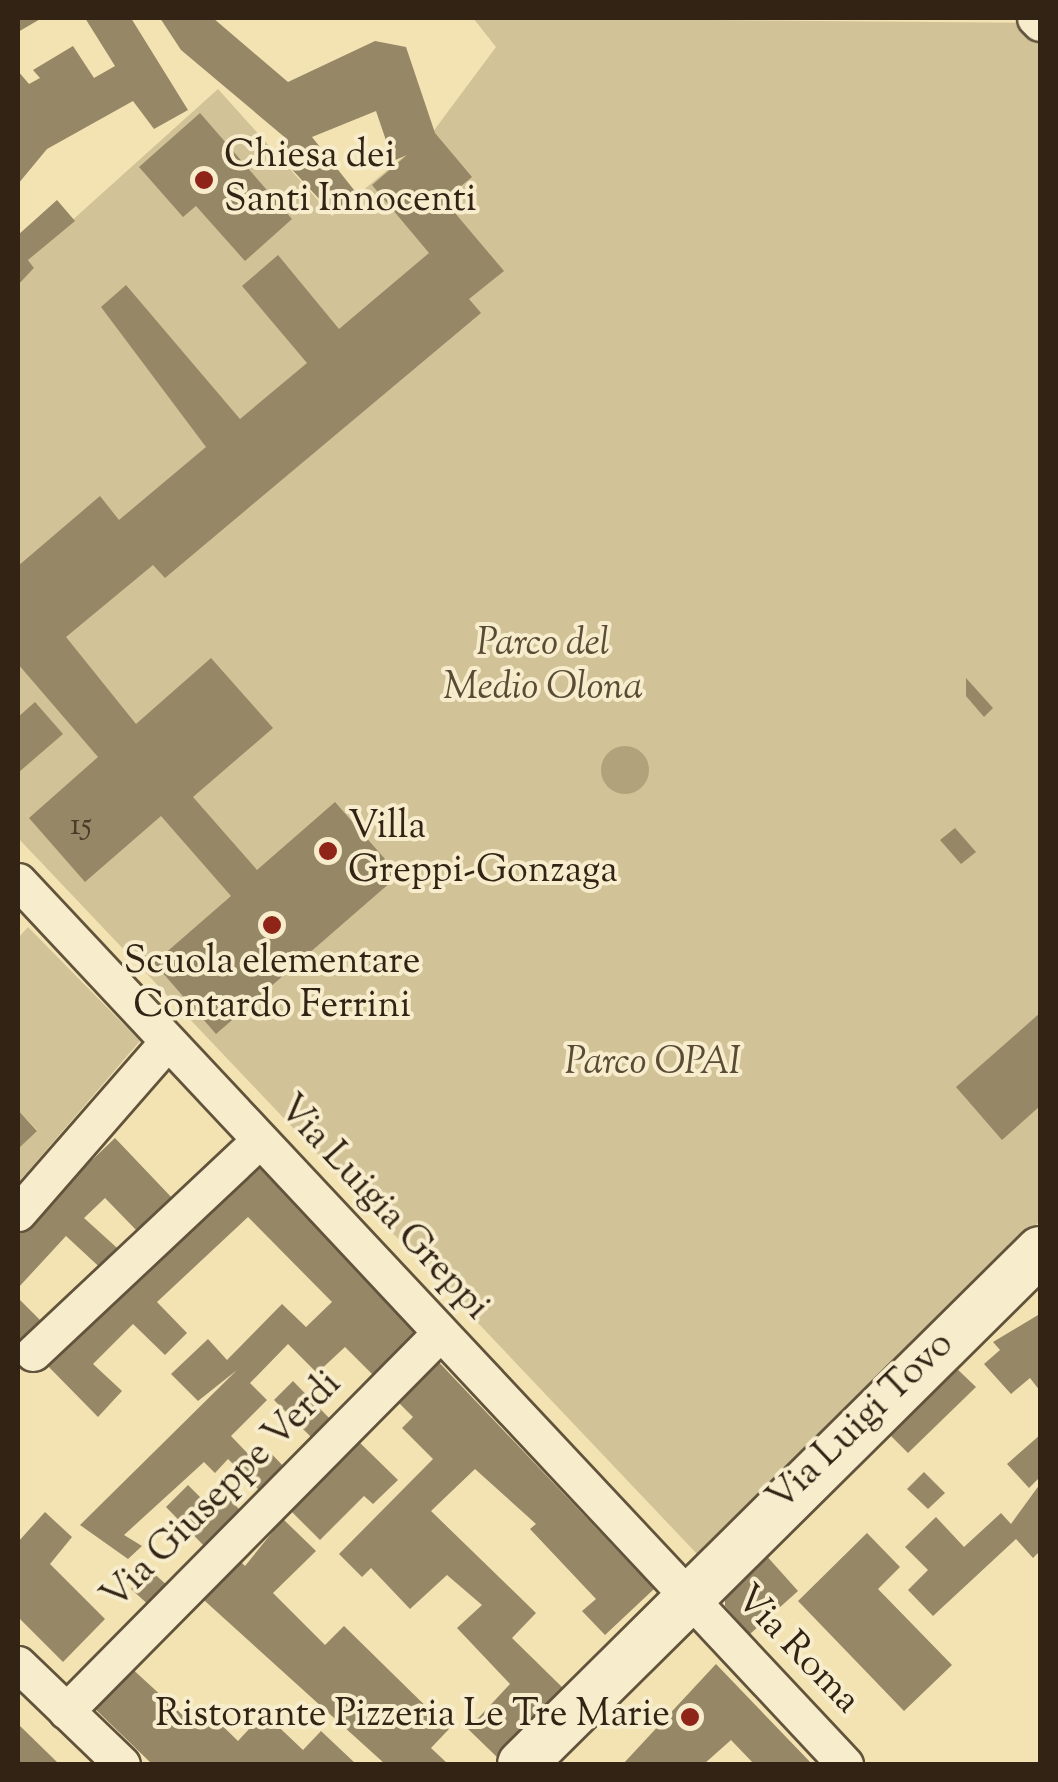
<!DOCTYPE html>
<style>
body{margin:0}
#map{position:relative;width:1058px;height:1782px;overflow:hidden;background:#f3e3b2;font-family:"Sorts Mill Goudy",serif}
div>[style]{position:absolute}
.green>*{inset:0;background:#d2c297}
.water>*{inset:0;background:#b1a27c}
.round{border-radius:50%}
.building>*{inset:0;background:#968766}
.roads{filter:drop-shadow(2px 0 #62533c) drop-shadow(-2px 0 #62533c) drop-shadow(0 2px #62533c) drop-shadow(0 -2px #62533c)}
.street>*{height:35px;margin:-17.5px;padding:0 17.5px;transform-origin:17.5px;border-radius:17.5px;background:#f7edcd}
.secondary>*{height:48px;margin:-24px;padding:0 24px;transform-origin:24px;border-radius:24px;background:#f7edcd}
.dots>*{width:28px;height:28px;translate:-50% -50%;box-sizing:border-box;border:5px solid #f7edcd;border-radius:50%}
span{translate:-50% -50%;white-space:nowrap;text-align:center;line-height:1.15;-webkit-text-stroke:8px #f7edcd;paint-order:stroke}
.number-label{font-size:32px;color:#4b3c28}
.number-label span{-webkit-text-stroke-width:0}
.poi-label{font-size:38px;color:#322314}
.left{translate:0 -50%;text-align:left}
.right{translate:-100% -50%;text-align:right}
.park-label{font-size:38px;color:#5a4b35;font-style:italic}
.street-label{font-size:38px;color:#322314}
.frame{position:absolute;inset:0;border:20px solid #322314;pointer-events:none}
</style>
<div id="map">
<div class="green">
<i style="clip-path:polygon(473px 18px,1040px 23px,1040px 1221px,698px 1555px,18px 838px,18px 285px,34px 268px,28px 260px,218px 89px,332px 216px,432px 133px,496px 47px)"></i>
<i style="clip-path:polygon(28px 927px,140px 1041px,18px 1183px,18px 1149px,37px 1130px,18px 1110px,18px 938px)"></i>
</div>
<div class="water">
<i class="round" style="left:601px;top:746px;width:48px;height:48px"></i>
</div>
<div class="building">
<i style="clip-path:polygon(18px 18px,42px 18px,18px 32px)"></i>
<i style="clip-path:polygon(85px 18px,131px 18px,188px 110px,154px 129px,133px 101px,47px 149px,18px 184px,18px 71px,29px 84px,40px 78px,33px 70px,73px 46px,94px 78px,115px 66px)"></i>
<i style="clip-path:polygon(160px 18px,213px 18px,288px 82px,375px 41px,406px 47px,435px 133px,472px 177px,444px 200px,504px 271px,469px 299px,481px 313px,271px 489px,165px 578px,153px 565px,66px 637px,136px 724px,211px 658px,273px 728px,193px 797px,257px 870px,335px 802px,399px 875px,216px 1034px,154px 963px,231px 896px,161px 816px,85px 882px,29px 818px,98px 757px,18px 664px,18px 566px,100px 496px,119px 520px,206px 447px,101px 307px,126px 285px,240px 419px,307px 363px,242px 286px,278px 255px,339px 329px,429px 253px,372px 185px,407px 155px,393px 161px,376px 111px,312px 137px,358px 195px,332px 213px,276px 152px,288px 140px,181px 50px)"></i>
<i style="clip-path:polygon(200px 113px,292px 219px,245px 261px,196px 206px,183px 217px,139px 167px)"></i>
<i style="clip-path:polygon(57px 200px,75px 221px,28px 260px,34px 268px,18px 285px,18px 235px)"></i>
<i style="clip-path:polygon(966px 678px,993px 708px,984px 717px,966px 696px)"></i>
<i style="clip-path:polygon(35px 702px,63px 734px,19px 772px,18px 717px)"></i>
<i style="clip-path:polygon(955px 828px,976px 852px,961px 864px,940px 840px)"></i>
<i style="clip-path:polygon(1040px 1013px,1040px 1106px,1002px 1140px,956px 1087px)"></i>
<i style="clip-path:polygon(18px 1110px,37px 1131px,18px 1149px)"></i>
<i style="clip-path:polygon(115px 1138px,174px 1200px,139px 1233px,105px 1198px,84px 1218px,126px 1256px,107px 1274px,66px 1236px,18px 1288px,18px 1231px)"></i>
<i style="clip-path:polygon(253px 1161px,423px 1337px,378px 1380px,345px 1347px,317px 1373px,288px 1344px,250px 1383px,267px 1400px,231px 1436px,251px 1457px,263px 1445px,286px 1469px,262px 1493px,228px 1459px,215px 1473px,204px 1462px,124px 1535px,142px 1546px,128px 1559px,80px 1525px,237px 1370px,198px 1401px,171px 1374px,208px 1339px,227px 1360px,282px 1304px,306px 1327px,332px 1302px,248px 1217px,157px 1302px,187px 1333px,165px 1355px,133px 1324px,93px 1364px,122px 1391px,98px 1417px,42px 1360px)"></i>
<i style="clip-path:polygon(18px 1298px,47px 1327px,18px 1353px)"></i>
<i style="clip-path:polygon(1038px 1315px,1040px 1391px,1030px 1378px,1011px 1394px,984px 1364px,1000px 1350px,993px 1342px)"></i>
<i style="clip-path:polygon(433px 1356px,654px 1589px,605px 1635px,582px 1611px,596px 1599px,530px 1529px,536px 1524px,475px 1469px,431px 1511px,536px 1613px,512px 1638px,564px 1689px,498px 1758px,468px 1729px,510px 1684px,457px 1628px,482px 1605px,447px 1575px,410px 1609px,371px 1568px,362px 1577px,339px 1554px,433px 1459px,402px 1428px,413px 1417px,392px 1396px)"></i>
<i style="clip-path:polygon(954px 1366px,976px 1387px,908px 1453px,886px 1431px)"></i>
<i style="clip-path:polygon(293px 1381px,332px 1421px,313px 1439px,274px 1400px)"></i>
<i style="clip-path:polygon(1040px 1435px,1040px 1477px,1029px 1488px,1007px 1464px)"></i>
<i style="clip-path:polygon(355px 1438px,398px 1480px,373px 1504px,364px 1496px,320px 1540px,292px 1512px)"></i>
<i style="clip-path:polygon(924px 1472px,945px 1493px,928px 1509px,907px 1489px)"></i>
<i style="clip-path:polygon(1040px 1484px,1040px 1551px,1033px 1558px,1016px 1539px,933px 1616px,908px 1590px,928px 1570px,905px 1547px,936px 1517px,964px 1547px,1001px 1513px,1011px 1524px)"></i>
<i style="clip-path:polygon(188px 1485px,209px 1506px,222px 1492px,245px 1515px,209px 1551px,166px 1507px)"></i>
<i style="clip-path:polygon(45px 1512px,72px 1537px,50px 1564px,105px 1619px,63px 1662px,18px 1617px,18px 1542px)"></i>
<i style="clip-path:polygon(283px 1519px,316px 1551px,273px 1593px,325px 1645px,344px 1626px,449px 1729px,431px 1748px,448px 1764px,385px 1764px,195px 1592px,232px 1553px,245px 1566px)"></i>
<i style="clip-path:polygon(867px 1533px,900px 1567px,878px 1589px,952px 1665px,904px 1711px,798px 1601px)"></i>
<i style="clip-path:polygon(764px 1553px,798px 1591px,750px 1634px,725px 1606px,725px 1588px)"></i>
<i style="clip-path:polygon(149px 1569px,169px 1587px,151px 1607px,131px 1589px)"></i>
<i style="clip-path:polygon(716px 1664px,812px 1764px,754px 1764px,731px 1740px,704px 1764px,623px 1764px)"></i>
<i style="clip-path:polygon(128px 1665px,189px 1721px,203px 1707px,238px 1741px,264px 1713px,303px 1750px,321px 1731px,356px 1764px,152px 1764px,90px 1704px)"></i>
<i style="clip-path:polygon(18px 1724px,59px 1764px,18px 1764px)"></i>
</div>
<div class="roads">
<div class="street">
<i style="left:1035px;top:18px;width:7px;rotate:45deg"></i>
<i style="left:18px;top:881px;width:1210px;rotate:46.88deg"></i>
<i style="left:18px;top:1213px;width:227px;rotate:-48.9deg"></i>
<i style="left:33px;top:1353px;width:311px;rotate:-43.2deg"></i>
<i style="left:18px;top:1664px;width:144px;rotate:43.9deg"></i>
<i style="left:66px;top:1711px;width:532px;rotate:-45.3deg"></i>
</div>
<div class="secondary">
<i style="left:522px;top:1764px;width:729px;rotate:-44.72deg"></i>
</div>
</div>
<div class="dots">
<i style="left:204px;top:180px;background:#8f2418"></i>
<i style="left:328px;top:851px;background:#8f2418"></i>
<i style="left:272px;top:925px;background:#8f2418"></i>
<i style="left:690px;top:1717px;background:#8f2418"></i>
</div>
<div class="number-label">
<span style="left:81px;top:826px">15</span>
</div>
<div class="poi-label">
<span class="left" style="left:224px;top:180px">Chiesa dei<br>Santi Innocenti</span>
<span class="left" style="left:348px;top:851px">Villa<br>Greppi-Gonzaga</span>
<span style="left:272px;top:986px">Scuola elementare<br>Contardo Ferrini</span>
<span class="right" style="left:670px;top:1717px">Ristorante Pizzeria Le Tre Marie</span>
</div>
<div class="park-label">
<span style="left:543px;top:668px">Parco del<br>Medio Olona</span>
<span style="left:653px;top:1065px">Parco OPAI</span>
</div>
<div class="street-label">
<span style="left:382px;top:1209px;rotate:47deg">Via Luigia Greppi</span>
<span style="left:862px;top:1423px;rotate:-44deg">Via Luigi Tovo</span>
<span style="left:223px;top:1492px;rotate:-45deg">Via Giuseppe Verdi</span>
<span style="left:796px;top:1651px;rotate:46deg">Via Roma</span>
</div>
<div class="frame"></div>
</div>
